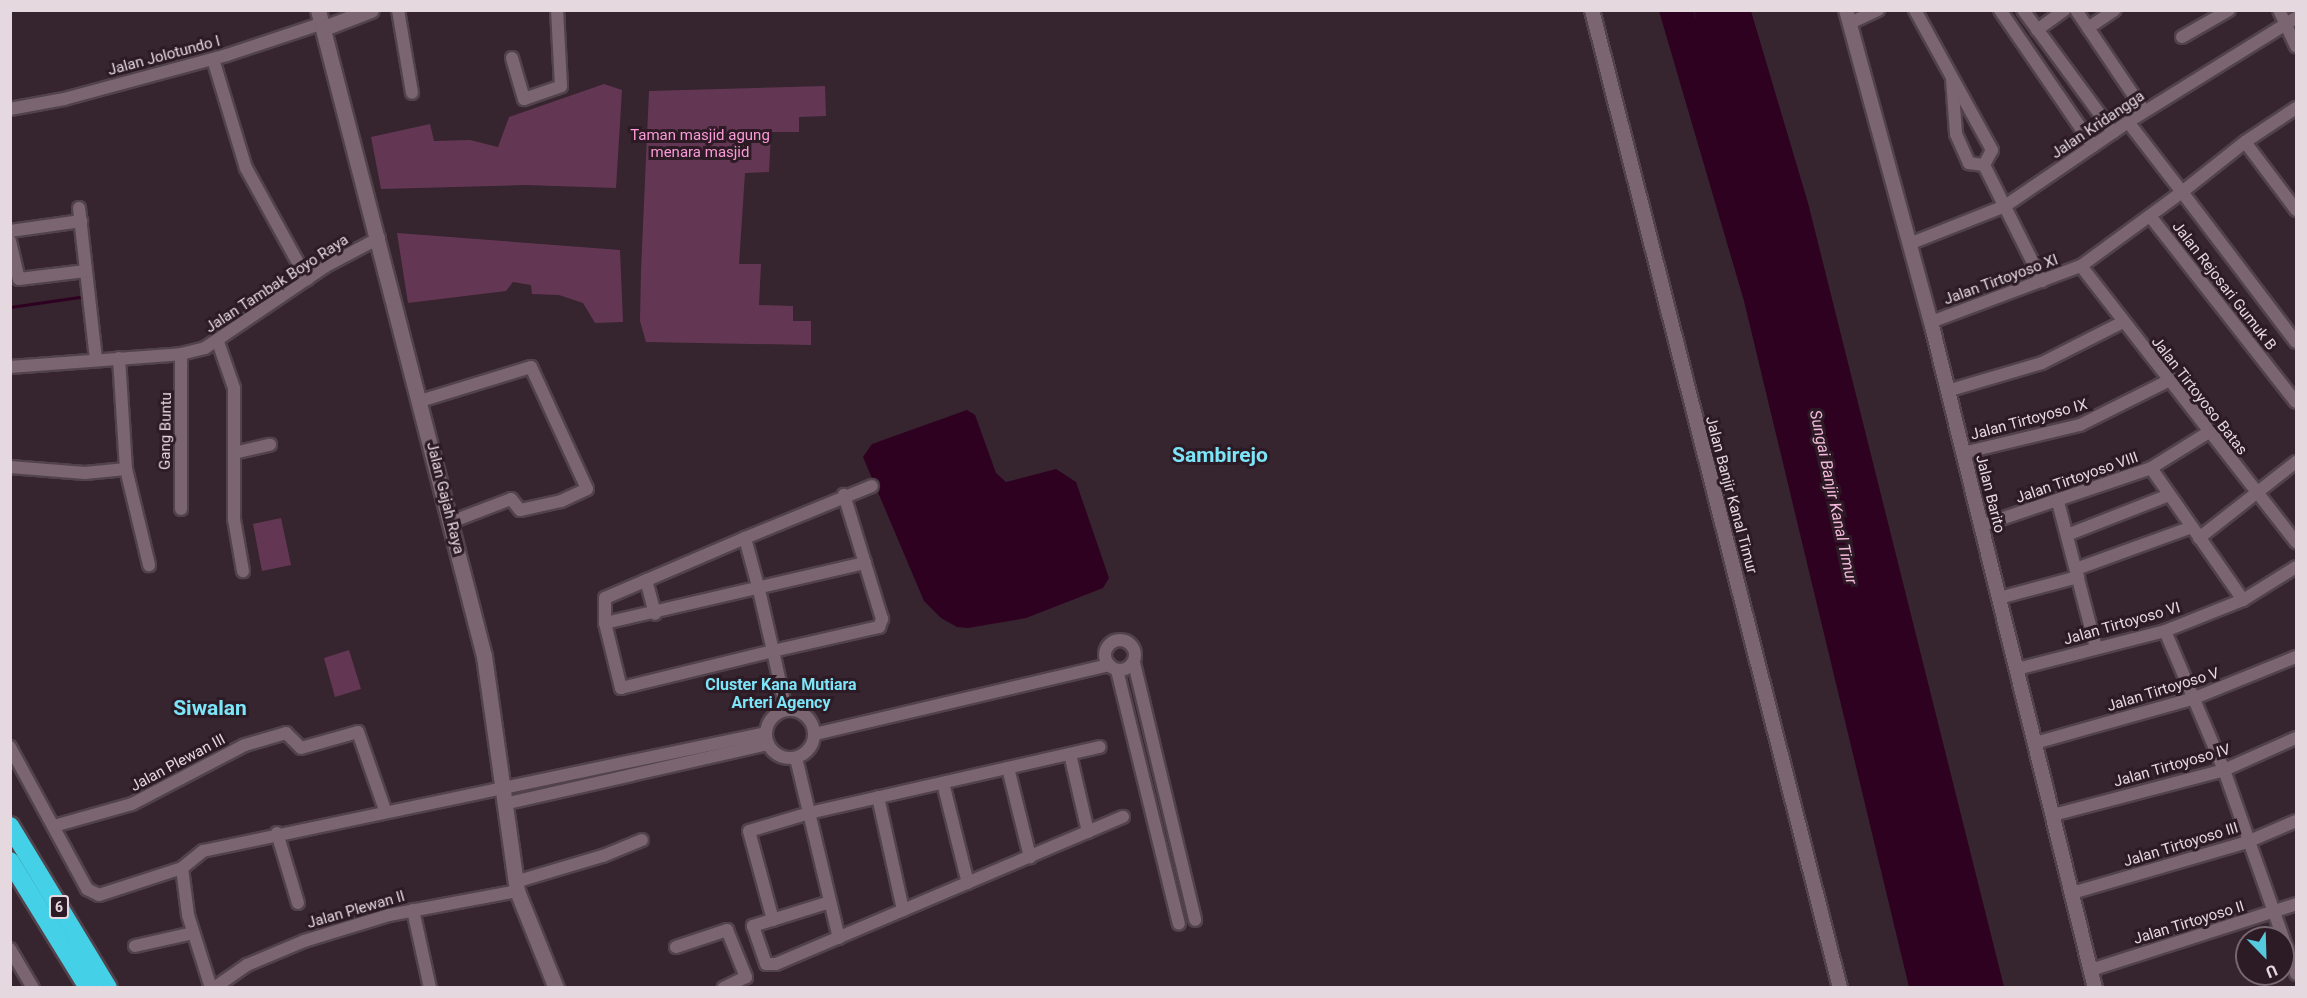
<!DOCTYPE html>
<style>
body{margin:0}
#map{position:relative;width:2307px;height:998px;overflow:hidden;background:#36242f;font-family:Roboto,sans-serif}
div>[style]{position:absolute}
.green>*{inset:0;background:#633753}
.water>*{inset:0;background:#2e0121}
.stream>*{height:3px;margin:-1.5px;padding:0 1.5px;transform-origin:1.5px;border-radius:1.5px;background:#2e0121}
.river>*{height:20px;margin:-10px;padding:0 10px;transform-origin:10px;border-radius:10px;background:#2e0121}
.roads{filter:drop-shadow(2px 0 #51424b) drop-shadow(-2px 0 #51424b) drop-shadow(0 2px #51424b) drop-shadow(0 -2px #51424b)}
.minor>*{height:12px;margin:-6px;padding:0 6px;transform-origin:6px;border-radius:6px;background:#7a6571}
.minor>.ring{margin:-6px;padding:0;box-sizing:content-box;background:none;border:12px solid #7a6571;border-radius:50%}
.tertiary>*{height:14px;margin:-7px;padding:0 7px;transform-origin:7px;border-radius:7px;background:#7a6571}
.secondary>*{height:15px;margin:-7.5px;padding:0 7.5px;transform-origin:7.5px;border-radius:7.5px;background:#7a6571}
.motorway>*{height:18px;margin:-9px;padding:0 9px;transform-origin:9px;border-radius:9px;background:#44d0e7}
span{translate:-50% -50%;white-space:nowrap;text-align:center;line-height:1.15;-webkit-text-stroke:6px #2c1b25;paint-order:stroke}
.shield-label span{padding:2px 4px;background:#2c1b25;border:2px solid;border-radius:4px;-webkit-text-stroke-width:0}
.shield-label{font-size:14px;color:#e5d8df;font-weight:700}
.street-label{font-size:15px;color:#e5d8df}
.park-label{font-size:15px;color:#fa9ad6}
.water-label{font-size:16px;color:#f5badd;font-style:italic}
.neighbourhood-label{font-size:16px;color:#7de5f8;font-weight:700}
.district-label{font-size:21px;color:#7de5f8;font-weight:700}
.frame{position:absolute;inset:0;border:12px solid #e5d8df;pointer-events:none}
.north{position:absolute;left:2235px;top:926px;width:60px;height:60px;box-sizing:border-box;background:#2c1b25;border:2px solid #76676f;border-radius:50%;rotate:157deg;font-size:16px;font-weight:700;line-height:24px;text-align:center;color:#e5d8df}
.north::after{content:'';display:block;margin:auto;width:21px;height:27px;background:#55cadf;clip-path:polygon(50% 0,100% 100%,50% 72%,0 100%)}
</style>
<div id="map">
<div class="green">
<i style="clip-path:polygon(604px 84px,622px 90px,616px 188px,526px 185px,381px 189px,371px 137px,430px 124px,434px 141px,470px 140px,498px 147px,509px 117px)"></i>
<i style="clip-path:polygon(825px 86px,826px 116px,799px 117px,799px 132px,771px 132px,769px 172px,745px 173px,739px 264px,761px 264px,759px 305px,793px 306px,793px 321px,811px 321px,811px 345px,646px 342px,640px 321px,641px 270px,649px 91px)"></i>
<i style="clip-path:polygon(397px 233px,620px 250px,623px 322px,595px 323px,583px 303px,559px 295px,532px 294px,531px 285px,513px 282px,506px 291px,408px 303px)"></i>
<i style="clip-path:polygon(281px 518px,291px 565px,262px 571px,253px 524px)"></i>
<i style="clip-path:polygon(349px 650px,361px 689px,335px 697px,324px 658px)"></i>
</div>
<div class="water">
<i style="clip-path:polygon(1659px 11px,1693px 11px,1713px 61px,1719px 63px,1712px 32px,1714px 11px,1751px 11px,1808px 203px,2004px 987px,1909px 987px,1744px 301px)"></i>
<i style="clip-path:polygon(967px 410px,975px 415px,996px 473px,1006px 482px,1056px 469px,1076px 482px,1109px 578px,1103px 588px,1026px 618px,968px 628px,957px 627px,941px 618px,924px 601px,863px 457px,872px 444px)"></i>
</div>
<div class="stream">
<i style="left:10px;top:307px;width:77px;rotate:-8.2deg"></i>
</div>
<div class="river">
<i style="left:1704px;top:10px;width:58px;rotate:74.1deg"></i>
</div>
<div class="roads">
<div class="minor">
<i style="left:398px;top:10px;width:84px;rotate:80.4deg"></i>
<i style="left:1915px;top:10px;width:160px;rotate:61.2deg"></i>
<i style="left:1992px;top:150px;width:17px;rotate:118deg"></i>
<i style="left:1984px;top:165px;width:130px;rotate:63.4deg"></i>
<i style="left:2000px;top:10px;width:165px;rotate:55.6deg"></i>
<i style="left:2023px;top:10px;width:152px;rotate:53.6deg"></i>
<i style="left:2076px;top:10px;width:122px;rotate:56deg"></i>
<i style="left:2279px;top:10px;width:40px;rotate:65deg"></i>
<i style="left:1850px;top:23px;width:31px;rotate:-25deg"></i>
<i style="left:2088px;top:28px;width:32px;rotate:-34deg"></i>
<i style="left:2037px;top:30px;width:34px;rotate:-36deg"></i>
<i style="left:2182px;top:37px;width:54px;rotate:-29.9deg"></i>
<i style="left:512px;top:58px;width:43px;rotate:73.7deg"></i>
<i style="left:524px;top:99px;width:39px;rotate:-19deg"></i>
<i style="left:561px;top:86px;width:76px;rotate:-93deg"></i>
<i style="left:213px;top:59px;width:114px;rotate:73.2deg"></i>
<i style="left:246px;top:168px;width:127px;rotate:61.2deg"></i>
<i style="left:1952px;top:79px;width:55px;rotate:85.8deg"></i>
<i style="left:1956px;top:134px;width:32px;rotate:66deg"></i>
<i style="left:1969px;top:163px;width:15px;rotate:8deg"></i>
<i style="left:2296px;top:108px;width:61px;rotate:146.3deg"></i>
<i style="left:2245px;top:142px;width:85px;rotate:53.1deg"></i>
<i style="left:10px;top:109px;width:55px;rotate:-10.5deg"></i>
<i style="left:64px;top:99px;width:169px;rotate:-15.1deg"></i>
<i style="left:227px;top:55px;width:101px;rotate:-18.4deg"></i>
<i style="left:2245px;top:142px;width:80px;rotate:141.6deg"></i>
<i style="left:2182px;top:192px;width:188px;rotate:52.8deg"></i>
<i style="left:79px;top:208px;width:152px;rotate:83.6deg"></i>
<i style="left:2150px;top:216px;width:236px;rotate:51.9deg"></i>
<i style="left:10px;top:231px;width:72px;rotate:-8deg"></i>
<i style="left:10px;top:241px;width:39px;rotate:77deg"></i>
<i style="left:19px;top:279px;width:67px;rotate:-6.8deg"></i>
<i style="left:1909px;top:244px;width:103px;rotate:-21.6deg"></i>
<i style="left:2005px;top:206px;width:149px;rotate:-34.3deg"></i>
<i style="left:2128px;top:122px;width:198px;rotate:-31.8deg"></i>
<i style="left:2081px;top:266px;width:350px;rotate:52.1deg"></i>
<i style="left:1931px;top:322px;width:160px;rotate:-20.5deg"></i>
<i style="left:2081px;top:266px;width:125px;rotate:-36.2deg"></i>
<i style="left:2182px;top:192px;width:88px;rotate:-127.6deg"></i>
<i style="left:218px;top:342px;width:49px;rotate:70.8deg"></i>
<i style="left:234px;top:388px;width:131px;rotate:90deg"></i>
<i style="left:234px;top:519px;width:53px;rotate:80.2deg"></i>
<i style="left:119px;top:358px;width:111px;rotate:86.4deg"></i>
<i style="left:126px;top:469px;width:99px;rotate:76.5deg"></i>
<i style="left:10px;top:367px;width:171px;rotate:-4.3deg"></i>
<i style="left:181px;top:354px;width:25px;rotate:-14deg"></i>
<i style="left:205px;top:348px;width:146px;rotate:-34.1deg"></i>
<i style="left:326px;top:266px;width:60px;rotate:-27.8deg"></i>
<i style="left:1947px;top:391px;width:99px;rotate:-16.4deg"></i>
<i style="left:2042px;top:363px;width:91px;rotate:-26.8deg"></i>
<i style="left:420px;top:401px;width:116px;rotate:-17deg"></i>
<i style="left:531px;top:367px;width:134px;rotate:65.3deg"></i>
<i style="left:587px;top:489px;width:29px;rotate:155deg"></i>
<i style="left:561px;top:501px;width:42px;rotate:167.6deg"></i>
<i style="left:520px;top:510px;width:14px;rotate:-129deg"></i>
<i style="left:511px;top:499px;width:64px;rotate:159deg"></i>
<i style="left:234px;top:453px;width:37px;rotate:-13deg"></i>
<i style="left:1963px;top:453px;width:120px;rotate:-13.5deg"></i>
<i style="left:2080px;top:425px;width:98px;rotate:-26.6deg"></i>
<i style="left:10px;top:467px;width:75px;rotate:4.6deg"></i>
<i style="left:85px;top:473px;width:41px;rotate:-5.6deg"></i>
<i style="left:2151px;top:468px;width:161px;rotate:55.1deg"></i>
<i style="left:2058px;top:502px;width:151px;rotate:75.4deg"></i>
<i style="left:181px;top:509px;width:155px;rotate:-90deg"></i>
<i style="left:1980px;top:526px;width:181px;rotate:-18.7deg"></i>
<i style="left:2151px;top:468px;width:68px;rotate:-31.8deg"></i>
<i style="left:2067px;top:535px;width:110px;rotate:-21.4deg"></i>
<i style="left:745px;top:538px;width:137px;rotate:-22.3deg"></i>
<i style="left:2199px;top:538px;width:123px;rotate:-38.1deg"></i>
<i style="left:2076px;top:569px;width:123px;rotate:-19.9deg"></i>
<i style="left:646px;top:580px;width:35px;rotate:75deg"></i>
<i style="left:1999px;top:598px;width:82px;rotate:-14.9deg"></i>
<i style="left:605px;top:623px;width:267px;rotate:-13deg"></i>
<i style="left:2165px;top:631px;width:151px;rotate:67deg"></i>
<i style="left:2224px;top:770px;width:178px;rotate:70.6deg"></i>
<i class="ring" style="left:1105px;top:640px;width:18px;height:18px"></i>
<i style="left:1134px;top:663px;width:264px;rotate:76.6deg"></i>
<i style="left:2017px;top:669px;width:153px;rotate:-14.4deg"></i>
<i style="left:2165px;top:631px;width:84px;rotate:-21.7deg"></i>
<i style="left:2243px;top:600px;width:62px;rotate:-31.9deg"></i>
<i style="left:1117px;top:670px;width:261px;rotate:76.3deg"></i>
<i class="ring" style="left:766px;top:710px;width:36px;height:36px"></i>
<i style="left:786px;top:710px;width:60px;rotate:-102.4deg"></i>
<i style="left:773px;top:651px;width:63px;rotate:-102.9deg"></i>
<i style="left:759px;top:590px;width:54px;rotate:-105.1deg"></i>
<i style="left:745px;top:538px;width:152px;rotate:156.8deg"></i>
<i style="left:605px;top:598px;width:25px;rotate:90deg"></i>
<i style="left:605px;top:623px;width:67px;rotate:76.2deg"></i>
<i style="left:621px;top:688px;width:156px;rotate:-13.7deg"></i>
<i style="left:773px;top:651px;width:109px;rotate:-12.8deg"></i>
<i style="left:879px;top:627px;width:9px;rotate:-69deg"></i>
<i style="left:882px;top:619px;width:130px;rotate:-107deg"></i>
<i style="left:815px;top:734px;width:302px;rotate:-13.2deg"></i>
<i style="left:2035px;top:743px;width:163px;rotate:-15.7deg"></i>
<i style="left:2192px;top:699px;width:112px;rotate:-22deg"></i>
<i style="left:10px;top:747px;width:162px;rotate:61.5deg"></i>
<i style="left:87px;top:889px;width:13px;rotate:27deg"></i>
<i style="left:99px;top:895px;width:87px;rotate:-18deg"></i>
<i style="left:182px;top:868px;width:27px;rotate:-39deg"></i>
<i style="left:203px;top:851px;width:575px;rotate:-11.84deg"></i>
<i style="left:1070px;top:754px;width:80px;rotate:77deg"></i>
<i style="left:796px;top:758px;width:185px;rotate:76.6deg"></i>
<i style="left:1008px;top:768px;width:92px;rotate:76.1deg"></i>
<i style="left:943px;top:783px;width:103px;rotate:76deg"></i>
<i style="left:878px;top:797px;width:116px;rotate:77.5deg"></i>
<i style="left:504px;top:804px;width:271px;rotate:-12.8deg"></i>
<i style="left:2053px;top:815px;width:177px;rotate:-14.7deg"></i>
<i style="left:2224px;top:770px;width:79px;rotate:-24deg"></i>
<i style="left:54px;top:826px;width:81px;rotate:-15.8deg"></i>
<i style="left:132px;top:804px;width:127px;rotate:-27.6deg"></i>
<i style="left:245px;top:745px;width:43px;rotate:-16.3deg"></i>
<i style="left:286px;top:733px;width:21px;rotate:45deg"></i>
<i style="left:301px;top:748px;width:59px;rotate:-15.7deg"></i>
<i style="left:358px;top:732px;width:83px;rotate:70.9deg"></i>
<i style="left:277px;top:833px;width:73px;rotate:73.3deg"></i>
<i style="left:182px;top:868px;width:47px;rotate:82.7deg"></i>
<i style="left:188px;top:915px;width:77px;rotate:72.5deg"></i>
<i style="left:515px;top:882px;width:92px;rotate:-16.5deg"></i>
<i style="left:603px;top:856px;width:42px;rotate:-22.3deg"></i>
<i style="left:2072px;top:893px;width:182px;rotate:-16.2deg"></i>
<i style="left:2247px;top:842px;width:53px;rotate:-23.2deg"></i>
<i style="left:830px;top:902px;width:81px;rotate:162.7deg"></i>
<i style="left:753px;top:926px;width:40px;rotate:71.1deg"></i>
<i style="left:766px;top:964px;width:10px"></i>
<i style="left:776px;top:964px;width:377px;rotate:-23deg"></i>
<i style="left:413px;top:910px;width:80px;rotate:77.7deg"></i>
<i style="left:773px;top:920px;width:92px;rotate:-105.1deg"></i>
<i style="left:749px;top:831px;width:63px;rotate:-16.7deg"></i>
<i style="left:809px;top:813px;width:298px;rotate:-12.8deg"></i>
<i style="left:2283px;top:938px;width:38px;rotate:70deg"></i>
<i style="left:135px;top:946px;width:59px;rotate:-12.6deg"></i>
<i style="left:676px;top:947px;width:54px;rotate:-18.4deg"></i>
<i style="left:727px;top:930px;width:51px;rotate:68deg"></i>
<i style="left:746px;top:977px;width:25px;rotate:154deg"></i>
<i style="left:10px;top:949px;width:45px;rotate:59.5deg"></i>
<i style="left:2091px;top:970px;width:215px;rotate:-17.8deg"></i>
<i style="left:214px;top:988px;width:40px;rotate:-34.9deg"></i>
<i style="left:247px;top:965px;width:62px;rotate:-22.8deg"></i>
<i style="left:304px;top:941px;width:89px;rotate:-17deg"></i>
<i style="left:389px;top:915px;width:130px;rotate:-10.6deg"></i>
</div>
<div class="tertiary">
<i style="left:1592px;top:10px;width:1009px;rotate:75.77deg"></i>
<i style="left:1846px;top:10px;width:323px;rotate:74.8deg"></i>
<i style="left:1931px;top:322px;width:686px;rotate:76.17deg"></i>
</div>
<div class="secondary">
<i style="left:318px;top:10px;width:667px;rotate:75.59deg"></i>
<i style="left:484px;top:656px;width:237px;rotate:82deg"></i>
<i style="left:517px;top:891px;width:105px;rotate:68.1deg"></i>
<i style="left:324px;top:28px;width:50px;rotate:-21deg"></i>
</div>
<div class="motorway">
<i style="left:10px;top:826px;width:189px;rotate:58.8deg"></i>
<i style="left:10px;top:861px;width:149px;rotate:58.4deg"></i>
</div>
</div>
<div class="shield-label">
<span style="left:59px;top:907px">6</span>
</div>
<div class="street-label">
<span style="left:164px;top:56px;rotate:-15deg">Jalan Jolotundo I</span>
<span style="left:2098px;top:125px;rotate:-34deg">Jalan Kridangga</span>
<span style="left:2001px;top:280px;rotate:-20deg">Jalan Tirtoyoso XI</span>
<span style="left:277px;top:284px;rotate:-33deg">Jalan Tambak Boyo Raya</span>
<span style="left:2224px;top:286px;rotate:52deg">Jalan Rejosari Gumuk B</span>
<span style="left:2199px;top:396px;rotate:52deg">Jalan Tirtoyoso Batas</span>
<span style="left:2029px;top:420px;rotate:-15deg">Jalan Tirtoyoso IX</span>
<span style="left:166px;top:431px;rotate:-89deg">Gang Buntu</span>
<span style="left:2077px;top:478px;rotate:-19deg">Jalan Tirtoyoso VIII</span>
<span style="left:1990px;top:494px;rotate:76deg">Jalan Barito</span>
<span style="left:1731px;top:495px;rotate:75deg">Jalan Banjir Kanal Timur</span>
<span style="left:445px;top:498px;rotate:76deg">Jalan Gajah Raya</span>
<span style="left:2122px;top:624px;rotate:-16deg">Jalan Tirtoyoso VI</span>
<span style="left:2163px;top:690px;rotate:-17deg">Jalan Tirtoyoso V</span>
<span style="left:178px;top:763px;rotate:-28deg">Jalan Plewan III</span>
<span style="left:2172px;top:766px;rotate:-16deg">Jalan Tirtoyoso IV</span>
<span style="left:2181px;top:845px;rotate:-17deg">Jalan Tirtoyoso III</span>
<span style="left:356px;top:910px;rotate:-16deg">Jalan Plewan II</span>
<span style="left:2189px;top:923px;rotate:-17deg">Jalan Tirtoyoso II</span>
</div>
<div class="park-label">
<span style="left:700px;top:144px">Taman masjid agung<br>menara masjid</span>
</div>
<div class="water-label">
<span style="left:1833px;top:497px;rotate:78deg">Sungai Banjir Kanal Timur</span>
</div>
<div class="neighbourhood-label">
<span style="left:781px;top:694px">Cluster Kana Mutiara<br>Arteri Agency</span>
</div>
<div class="district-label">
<span style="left:1220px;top:455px">Sambirejo</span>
<span style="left:210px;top:708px">Siwalan</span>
</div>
<div class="frame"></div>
<div class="north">U</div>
</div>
